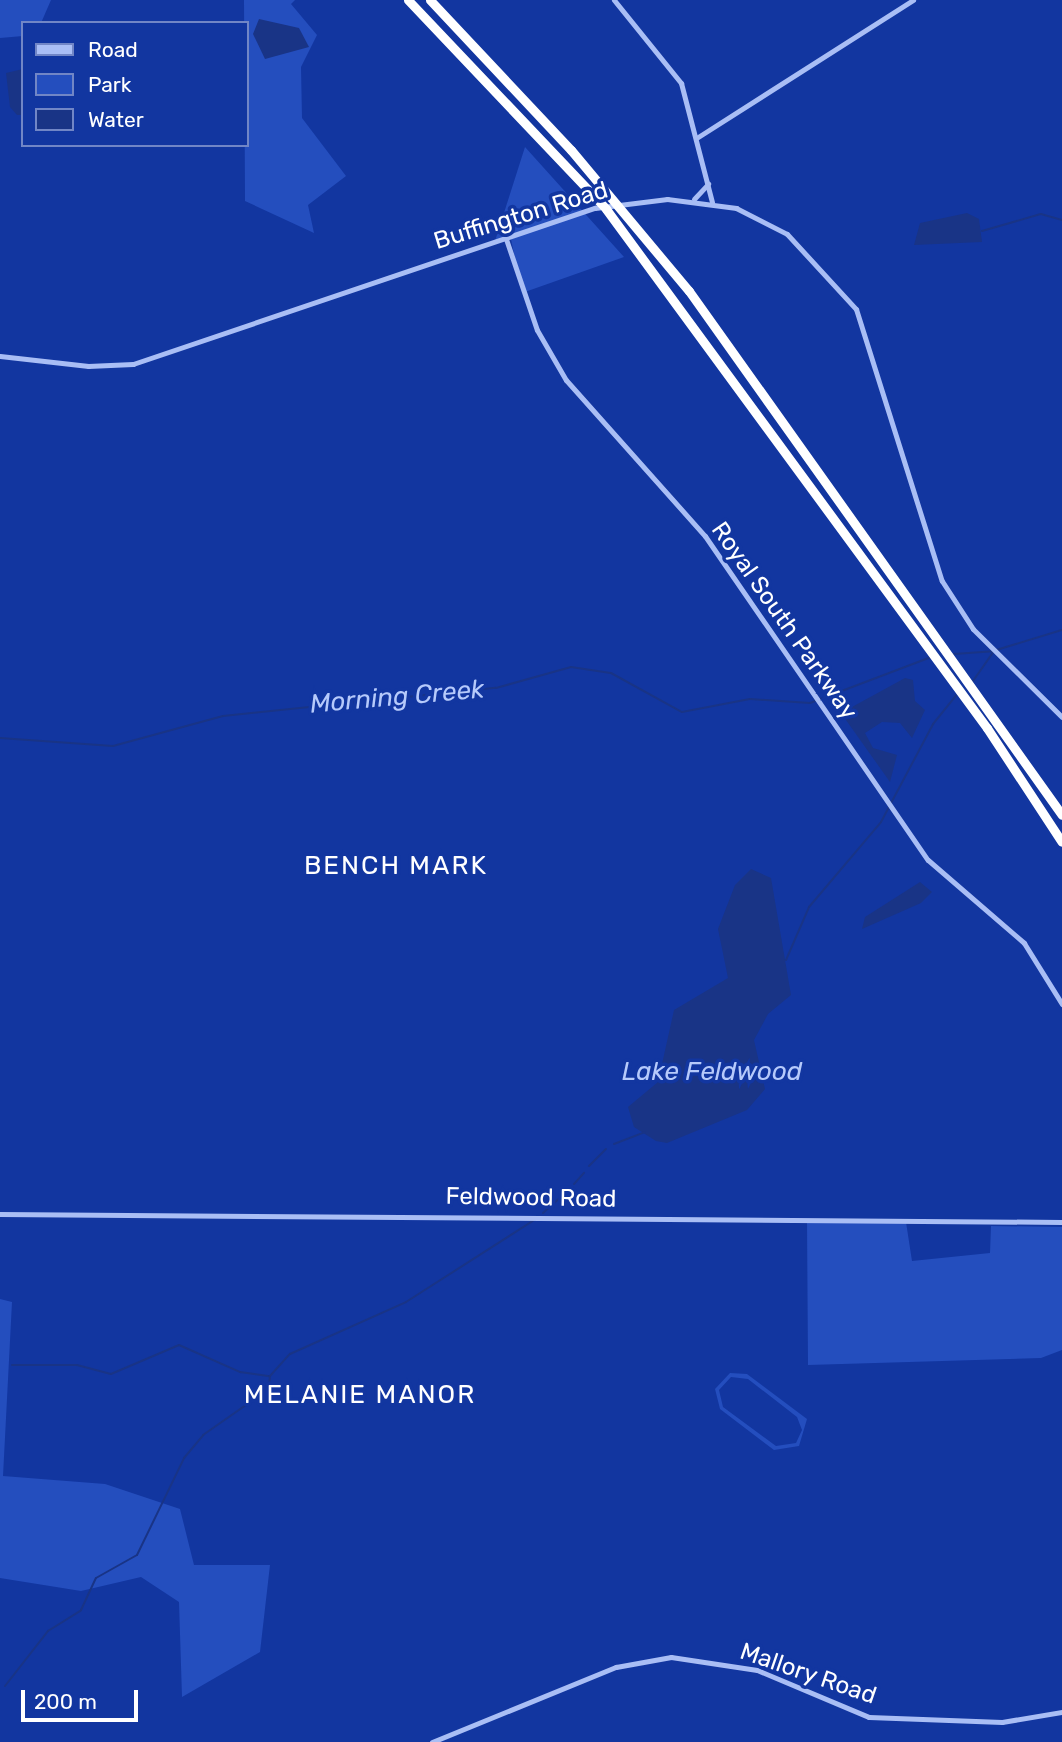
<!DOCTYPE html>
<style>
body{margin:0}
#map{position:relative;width:1062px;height:1742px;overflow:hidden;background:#1236a0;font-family:Rubik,sans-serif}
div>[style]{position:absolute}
.green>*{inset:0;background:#244ebe}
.water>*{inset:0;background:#193486}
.stream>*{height:2px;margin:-1px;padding:0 1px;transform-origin:1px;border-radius:1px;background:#193486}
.minor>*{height:5px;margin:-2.5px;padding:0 2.5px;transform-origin:2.5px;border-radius:2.5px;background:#a9bef5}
.highway>*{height:9px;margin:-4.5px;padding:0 4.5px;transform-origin:4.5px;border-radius:4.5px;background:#fff}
span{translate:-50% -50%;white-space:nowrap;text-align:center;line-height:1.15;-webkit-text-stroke:7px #1236a0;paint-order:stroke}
.street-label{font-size:24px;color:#fff}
.water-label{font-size:26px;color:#b6cafb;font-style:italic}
.neighbourhood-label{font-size:26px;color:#fff;letter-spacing:2px}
.legend{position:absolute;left:21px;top:21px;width:228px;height:126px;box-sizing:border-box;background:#1236a0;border:2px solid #7186c6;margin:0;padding:9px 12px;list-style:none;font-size:21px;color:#fff}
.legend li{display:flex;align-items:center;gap:14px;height:35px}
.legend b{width:35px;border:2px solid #7186c6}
.scale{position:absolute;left:21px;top:1690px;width:117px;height:32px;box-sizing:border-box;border:4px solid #fff;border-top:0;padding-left:9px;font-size:21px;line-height:24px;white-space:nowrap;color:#fff;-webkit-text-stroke:5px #1236a0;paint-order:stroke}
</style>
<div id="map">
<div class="green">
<i style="clip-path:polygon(0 0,51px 0,41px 23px,23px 23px,23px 36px,0 38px)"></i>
<i style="clip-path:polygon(244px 0,295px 0,291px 4px,317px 35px,301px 67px,302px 118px,346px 176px,308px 205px,314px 233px,245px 201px)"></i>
<i style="clip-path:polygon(525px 147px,624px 257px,522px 293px,511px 239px,495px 241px)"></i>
<i style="clip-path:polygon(807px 1220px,906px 1222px,912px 1261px,990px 1253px,991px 1226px,1062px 1227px,1062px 1350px,1041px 1358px,808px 1365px)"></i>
<i style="clip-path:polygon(0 1299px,12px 1302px,3px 1476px,105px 1484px,180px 1509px,194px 1565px,270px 1565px,260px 1652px,182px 1697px,179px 1602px,141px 1577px,81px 1591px,0 1578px)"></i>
<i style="clip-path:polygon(evenodd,730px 1373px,747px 1374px,807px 1419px,799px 1446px,774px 1450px,720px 1409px,715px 1389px,730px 1373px,731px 1377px,748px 1379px,797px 1417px,802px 1430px,796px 1443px,776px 1446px,723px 1407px,719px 1390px,731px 1377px)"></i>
</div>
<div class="water">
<i style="clip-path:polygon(259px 19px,299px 28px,309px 47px,265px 59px,253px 34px)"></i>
<i style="clip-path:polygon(23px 69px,23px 115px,17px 115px,10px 107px,6px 73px)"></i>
<i style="clip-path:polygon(967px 213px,979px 219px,982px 242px,914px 245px,920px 223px)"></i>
<i style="clip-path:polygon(905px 678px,913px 680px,915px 701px,925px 710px,912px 738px,900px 723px,882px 722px,865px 733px,873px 748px,897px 755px,890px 782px,841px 713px)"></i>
<i style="clip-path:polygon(751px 869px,771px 878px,791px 995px,768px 1014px,754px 1040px,765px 1089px,747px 1110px,667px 1143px,656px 1141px,634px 1127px,628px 1107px,658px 1082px,674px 1010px,728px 978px,718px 929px,735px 885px)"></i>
<i style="clip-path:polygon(920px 882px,932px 892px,921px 903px,862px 929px,865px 917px)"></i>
</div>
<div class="stream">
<i style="left:982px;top:231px;width:61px;rotate:-16.1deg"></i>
<i style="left:1041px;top:214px;width:22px;rotate:16deg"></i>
<i style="left:954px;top:654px;width:39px;rotate:-4deg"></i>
<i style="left:993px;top:651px;width:72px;rotate:-16.9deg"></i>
<i style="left:973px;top:681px;width:35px;rotate:-55deg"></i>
<i style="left:0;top:738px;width:113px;rotate:4deg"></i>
<i style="left:113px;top:746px;width:114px;rotate:-15.3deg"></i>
<i style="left:223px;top:716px;width:274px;rotate:-5.9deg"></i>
<i style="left:496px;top:688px;width:78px;rotate:-15.6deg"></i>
<i style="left:571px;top:667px;width:40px;rotate:8.5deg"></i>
<i style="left:611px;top:673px;width:81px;rotate:28.8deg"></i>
<i style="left:682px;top:712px;width:69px;rotate:-10.8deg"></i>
<i style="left:750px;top:699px;width:60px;rotate:3.8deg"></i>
<i style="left:810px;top:703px;width:129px;rotate:-20.8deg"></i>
<i style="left:786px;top:960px;width:58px;rotate:-66.5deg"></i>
<i style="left:809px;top:907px;width:111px;rotate:-49.7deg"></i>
<i style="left:881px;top:822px;width:111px;rotate:-62deg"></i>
<i style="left:933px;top:724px;width:40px;rotate:-51deg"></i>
<i style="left:614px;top:1144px;width:33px;rotate:-21deg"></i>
<i style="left:589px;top:1166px;width:24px;rotate:-45deg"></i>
<i style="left:574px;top:1184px;width:15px;rotate:-48deg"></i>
<i style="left:543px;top:1213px;width:31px;rotate:-42deg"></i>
<i style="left:12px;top:1365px;width:65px"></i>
<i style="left:77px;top:1365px;width:35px;rotate:15deg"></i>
<i style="left:111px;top:1374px;width:74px;rotate:-23.1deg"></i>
<i style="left:179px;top:1345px;width:67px;rotate:23.9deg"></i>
<i style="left:240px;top:1372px;width:30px;rotate:8deg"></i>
<i style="left:5px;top:1686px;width:70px;rotate:-52deg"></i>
<i style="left:48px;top:1631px;width:39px;rotate:-32deg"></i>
<i style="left:81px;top:1610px;width:35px;rotate:-65deg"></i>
<i style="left:96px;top:1578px;width:47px;rotate:-29.3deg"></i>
<i style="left:137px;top:1555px;width:108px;rotate:-64.1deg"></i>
<i style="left:184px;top:1458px;width:30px;rotate:-50deg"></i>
<i style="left:203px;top:1435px;width:80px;rotate:-34.9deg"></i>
<i style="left:269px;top:1389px;width:13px;rotate:-86deg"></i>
<i style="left:270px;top:1376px;width:30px;rotate:-48deg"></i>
<i style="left:290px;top:1354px;width:127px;rotate:-24.1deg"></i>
<i style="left:406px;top:1302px;width:154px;rotate:-32.6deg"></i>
</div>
<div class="minor">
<i style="left:614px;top:0;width:107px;rotate:51.1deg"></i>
<i style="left:681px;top:83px;width:123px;rotate:75.4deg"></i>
<i style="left:698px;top:137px;width:255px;rotate:-32.5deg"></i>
<i style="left:694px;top:199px;width:21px;rotate:-47deg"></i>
<i style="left:506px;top:239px;width:96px;rotate:71.2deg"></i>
<i style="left:537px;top:330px;width:58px;rotate:59.9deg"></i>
<i style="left:566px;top:380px;width:209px;rotate:48.3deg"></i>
<i style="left:705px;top:536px;width:393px;rotate:55.5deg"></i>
<i style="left:928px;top:860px;width:127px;rotate:40.8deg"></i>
<i style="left:1024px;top:943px;width:72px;rotate:58.1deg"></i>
<i style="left:0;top:356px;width:89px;rotate:6.5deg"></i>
<i style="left:88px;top:366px;width:45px;rotate:-2.5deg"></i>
<i style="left:133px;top:364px;width:488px;rotate:-18.7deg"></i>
<i style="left:595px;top:208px;width:73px;rotate:-7.1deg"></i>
<i style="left:667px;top:199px;width:70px;rotate:7.4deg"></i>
<i style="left:736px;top:208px;width:57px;rotate:27deg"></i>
<i style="left:787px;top:234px;width:102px;rotate:47.4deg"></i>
<i style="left:856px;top:309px;width:285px;rotate:72.5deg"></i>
<i style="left:942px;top:581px;width:57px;rotate:57.1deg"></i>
<i style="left:973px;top:629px;width:125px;rotate:44.7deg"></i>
<i style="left:0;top:1214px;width:1062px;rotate:0.43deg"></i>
<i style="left:432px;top:1742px;width:199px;rotate:-22.2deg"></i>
<i style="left:616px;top:1667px;width:56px;rotate:-10.3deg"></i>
<i style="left:671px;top:1657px;width:87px;rotate:8.6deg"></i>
<i style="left:757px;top:1670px;width:121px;rotate:22.8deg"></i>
<i style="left:869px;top:1717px;width:133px;rotate:2.2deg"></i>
<i style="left:1002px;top:1722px;width:61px;rotate:-9.5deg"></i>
</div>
<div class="highway">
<i style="left:408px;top:0;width:288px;rotate:46.5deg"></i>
<i style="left:606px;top:209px;width:644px;rotate:53.72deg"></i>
<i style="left:987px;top:728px;width:136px;rotate:56.7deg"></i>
<i style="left:430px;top:0;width:206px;rotate:46.8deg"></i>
<i style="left:571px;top:150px;width:184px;rotate:50.1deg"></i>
<i style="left:689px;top:291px;width:643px;rotate:54.56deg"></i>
</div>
<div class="street-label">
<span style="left:521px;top:216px;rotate:-17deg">Buffington Road</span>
<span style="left:784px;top:621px;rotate:55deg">Royal South Parkway</span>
<span style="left:531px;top:1198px;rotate:1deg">Feldwood Road</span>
<span style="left:808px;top:1674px;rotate:19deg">Mallory Road</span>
</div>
<div class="water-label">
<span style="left:397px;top:697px;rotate:-5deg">Morning Creek</span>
<span style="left:712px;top:1072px">Lake Feldwood</span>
</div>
<div class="neighbourhood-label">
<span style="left:396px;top:866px">BENCH MARK</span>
<span style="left:360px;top:1395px">MELANIE MANOR</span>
</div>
<ul class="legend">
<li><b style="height:9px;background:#a9bef5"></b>Road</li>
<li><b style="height:19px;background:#244ebe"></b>Park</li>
<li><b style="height:19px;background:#193486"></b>Water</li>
</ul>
<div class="scale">200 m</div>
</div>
